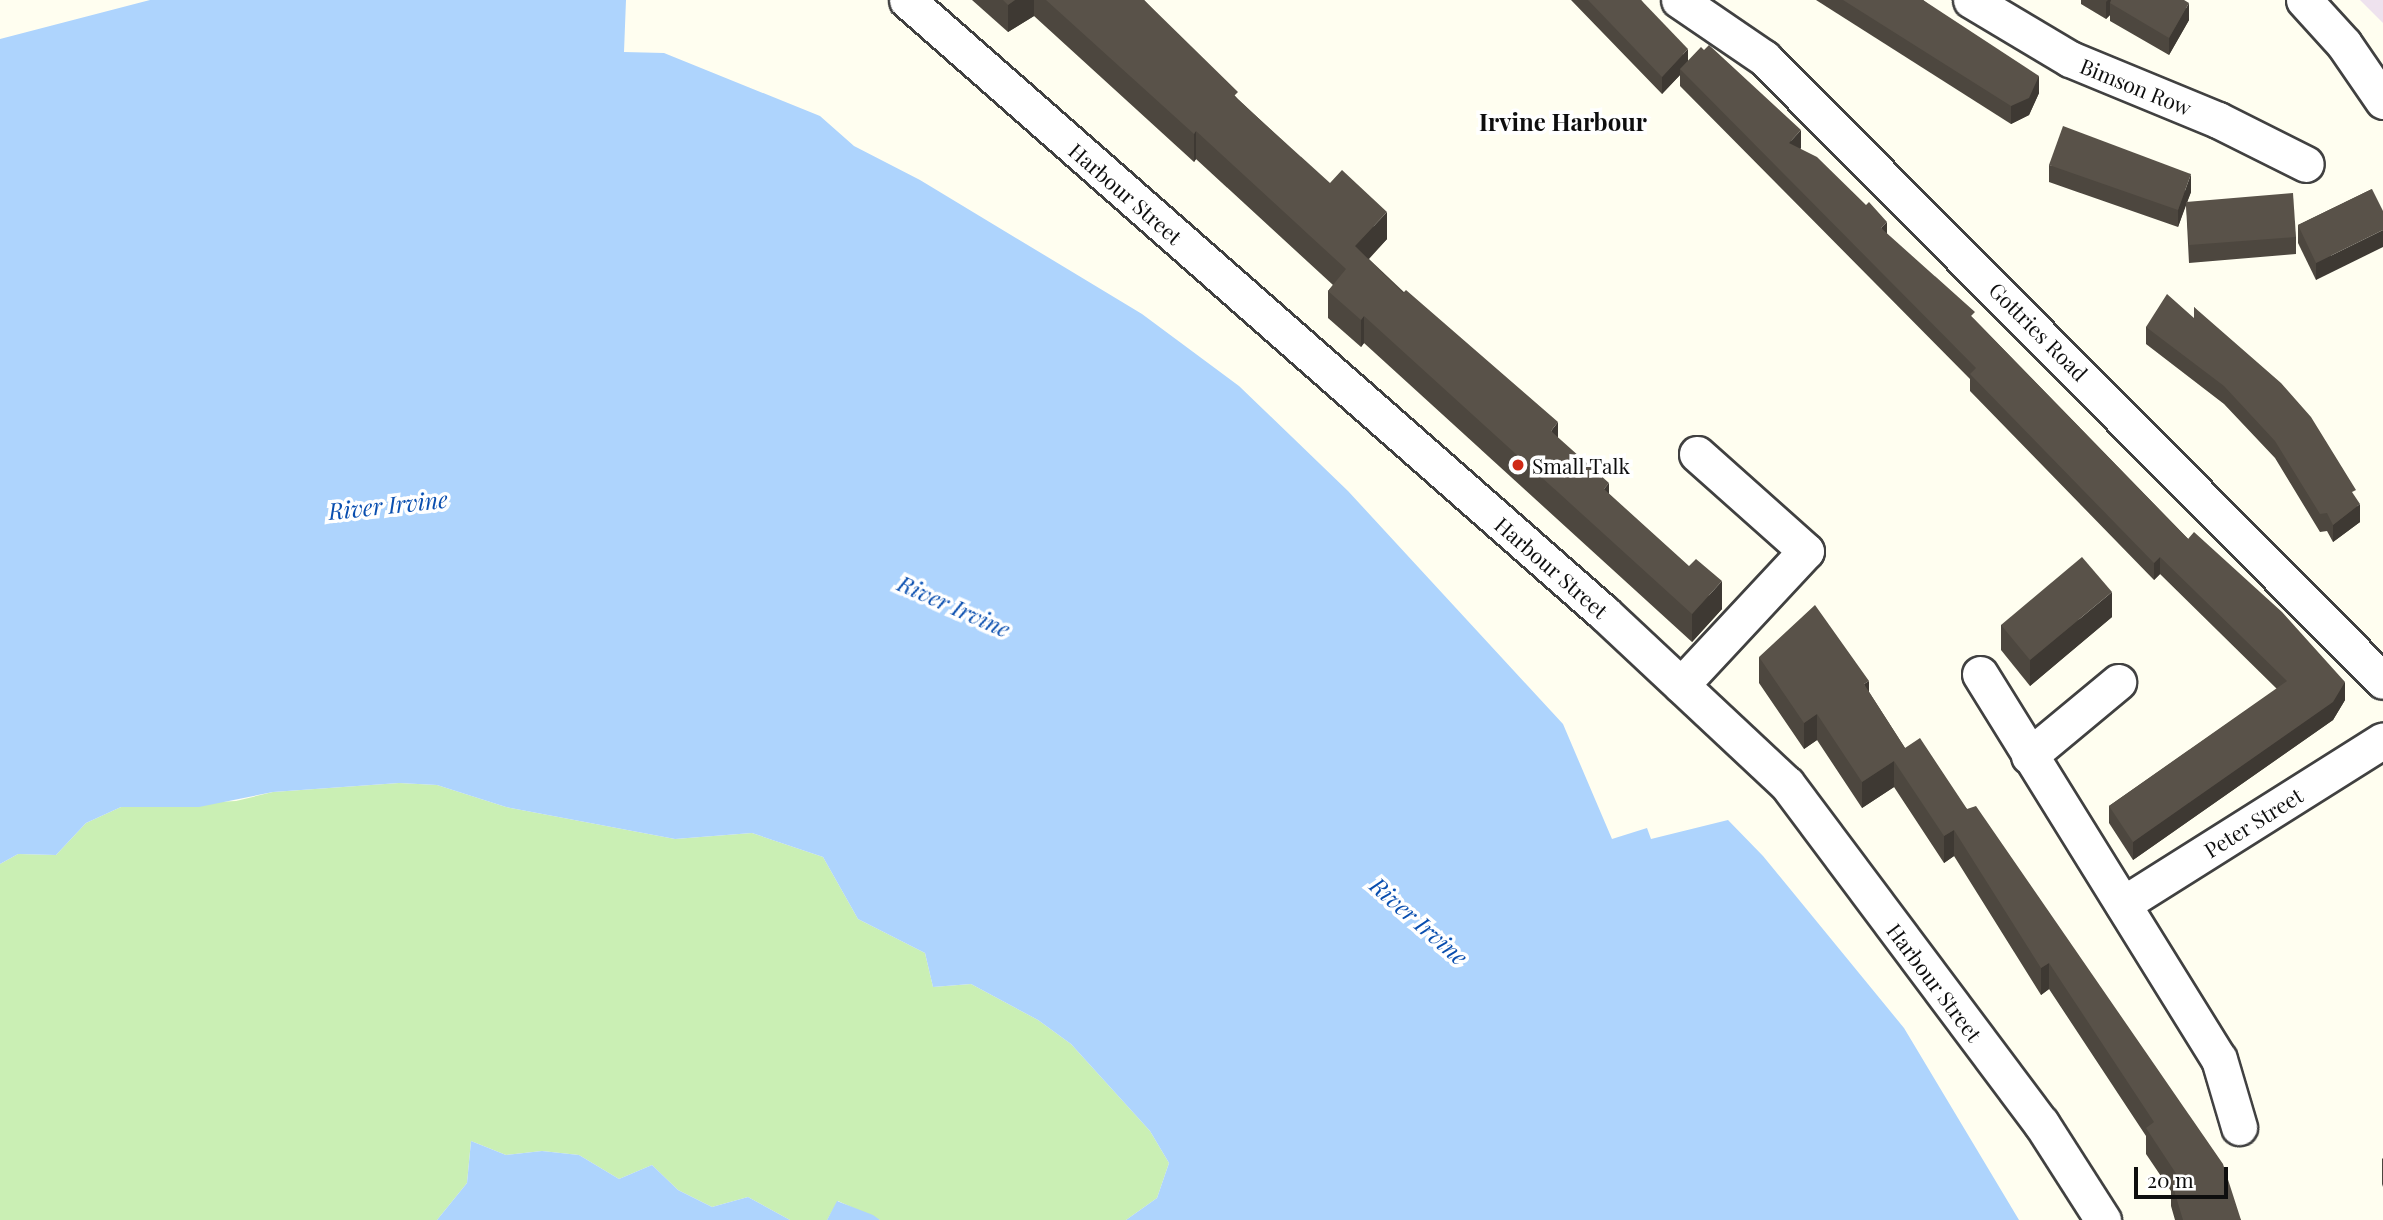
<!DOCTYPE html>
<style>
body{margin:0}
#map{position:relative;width:2383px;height:1220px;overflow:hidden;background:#fffef0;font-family:"Playfair Display",serif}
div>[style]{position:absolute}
.industrial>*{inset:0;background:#eee2ee}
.green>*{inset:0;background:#caefb4}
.water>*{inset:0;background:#aed4fd}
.roads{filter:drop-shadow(2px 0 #414141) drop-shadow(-2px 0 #414141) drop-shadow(0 2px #414141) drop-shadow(0 -2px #414141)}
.minor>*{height:35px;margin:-17.5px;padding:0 17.5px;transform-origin:17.5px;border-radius:17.5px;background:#fff}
.wall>*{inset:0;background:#4d473f}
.shaded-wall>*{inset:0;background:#3e3933}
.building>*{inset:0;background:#595249}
.dots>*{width:19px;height:19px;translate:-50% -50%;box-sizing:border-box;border:4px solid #fff;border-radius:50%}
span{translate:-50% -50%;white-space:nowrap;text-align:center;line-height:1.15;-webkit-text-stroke:7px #fff;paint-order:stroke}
.street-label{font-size:21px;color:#0e0e0e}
.poi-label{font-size:21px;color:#0e0e0e}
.left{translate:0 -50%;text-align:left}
.water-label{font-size:23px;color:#094eaf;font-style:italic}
.quarter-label{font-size:24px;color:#0e0e0e;font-weight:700}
.scale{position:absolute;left:2134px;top:1167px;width:94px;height:32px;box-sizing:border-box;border:4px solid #0e0e0e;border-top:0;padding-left:9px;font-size:21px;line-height:24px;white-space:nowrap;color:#0e0e0e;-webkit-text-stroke:5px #fff;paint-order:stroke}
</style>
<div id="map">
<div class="industrial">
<i style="clip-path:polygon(2360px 0,2383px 0,2383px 23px)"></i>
</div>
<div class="green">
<i style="clip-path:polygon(399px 783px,437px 785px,506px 807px,675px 839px,752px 833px,823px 857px,858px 919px,925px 953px,933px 987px,971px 984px,1038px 1020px,1071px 1044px,1150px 1131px,1169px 1163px,1157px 1198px,1126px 1220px,880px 1220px,838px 1201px,827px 1220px,790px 1220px,748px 1197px,712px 1207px,678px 1190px,652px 1165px,619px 1179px,579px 1155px,542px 1151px,506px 1155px,471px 1141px,467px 1183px,437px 1220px,0 1220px,0 864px,18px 854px,56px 855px,86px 823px,121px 807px,236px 801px,273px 792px)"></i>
</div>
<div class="water">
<i style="clip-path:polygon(150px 0,626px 0,624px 52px,664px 53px,820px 116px,854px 146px,920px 180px,1142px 314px,1239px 386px,1348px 491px,1563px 724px,1612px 839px,1647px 828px,1651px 839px,1728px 820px,1763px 856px,1904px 1028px,2019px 1220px,1126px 1220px,1157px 1198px,1169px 1163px,1150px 1131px,1071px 1044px,1038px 1020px,971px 984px,933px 987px,925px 953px,858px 919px,823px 857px,752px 833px,675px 839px,506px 807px,437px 785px,399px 783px,273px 792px,199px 807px,121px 807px,86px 823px,56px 855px,18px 854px,0 864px,0 39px)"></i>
<i style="clip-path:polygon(471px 1141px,506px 1155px,542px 1151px,579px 1155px,619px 1179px,652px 1165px,678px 1190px,712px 1207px,748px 1197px,790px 1220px,437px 1220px,467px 1183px)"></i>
<i style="clip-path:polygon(837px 1201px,873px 1215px,880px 1220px,827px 1220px)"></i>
</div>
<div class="roads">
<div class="minor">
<i style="left:907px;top:0;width:928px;rotate:41.33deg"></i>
<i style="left:1604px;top:613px;width:250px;rotate:43.1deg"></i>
<i style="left:1787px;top:784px;width:424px;rotate:53.2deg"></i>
<i style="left:2041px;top:1123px;width:115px;rotate:57.4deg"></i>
<i style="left:1679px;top:0;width:103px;rotate:34.3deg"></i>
<i style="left:1764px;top:58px;width:878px;rotate:45.18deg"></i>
<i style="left:1971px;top:0;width:115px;rotate:30.8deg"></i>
<i style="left:2070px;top:59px;width:160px;rotate:22.4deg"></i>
<i style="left:2218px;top:120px;width:98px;rotate:26.6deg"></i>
<i style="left:2304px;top:0;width:59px;rotate:47.7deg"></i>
<i style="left:2344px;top:44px;width:69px;rotate:55.6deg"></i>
<i style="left:1980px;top:674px;width:453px;rotate:58.2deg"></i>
<i style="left:2219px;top:1059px;width:71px;rotate:73.6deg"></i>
<i style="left:1681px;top:685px;width:183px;rotate:-47deg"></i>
<i style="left:1806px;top:551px;width:146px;rotate:-138.3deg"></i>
<i style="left:2029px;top:756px;width:116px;rotate:-39.7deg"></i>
<i style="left:2123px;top:904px;width:307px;rotate:-32.2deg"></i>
</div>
</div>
<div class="wall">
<i style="clip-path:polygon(972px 0,1144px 0,1238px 99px,1387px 239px,1369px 259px,1558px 438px,1609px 494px,1722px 609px,1692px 642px,1364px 343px,1361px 347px,1328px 318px,1328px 291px,1333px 285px,1196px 159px,1194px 162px,1034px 16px,1008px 32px)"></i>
<i style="clip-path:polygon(1571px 0,1641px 0,1688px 61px,1801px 148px,1800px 149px,1975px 320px,2345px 700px,2333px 720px,2133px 860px,2109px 823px,2109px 806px,2277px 689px,2160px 574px,2154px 580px,1970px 391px,1970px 379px,1680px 86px,1680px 75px,1662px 94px)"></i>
<i style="clip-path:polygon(1816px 0,1923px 0,2039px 93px,2029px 115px,2011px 124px)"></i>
<i style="clip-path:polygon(2081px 0,2184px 0,2189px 20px,2169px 55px,2110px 21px,2110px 15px,2106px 19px,2081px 4px)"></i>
<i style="clip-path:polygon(2049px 165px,2191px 192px,2187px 202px,2296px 237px,2296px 254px,2189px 263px,2186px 204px,2178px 227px,2049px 182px)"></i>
<i style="clip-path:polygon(2372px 189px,2316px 280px,2298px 243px,2298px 225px)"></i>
<i style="clip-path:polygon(2194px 307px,2356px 499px,2360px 522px,2333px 542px,2327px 531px,2320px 532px,2275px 458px,2224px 404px,2146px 344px,2146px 327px,2194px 318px)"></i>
<i style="clip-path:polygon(2112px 617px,2030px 686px,2001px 650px,2001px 625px)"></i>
<i style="clip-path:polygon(1759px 657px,1869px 692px,1905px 748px,1967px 809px,2241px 1220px,2175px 1220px,2171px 1206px,2171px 1191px,2146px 1154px,2146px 1136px,2049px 989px,2041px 995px,1954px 856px,1944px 863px,1894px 787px,1862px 808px,1817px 740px,1804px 749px,1759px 683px)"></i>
<i style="clip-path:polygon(2383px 1158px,2383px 1187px,2382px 1184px,2382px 1159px)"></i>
</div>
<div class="shaded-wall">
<i style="clip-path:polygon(1015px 0,1034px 0,1034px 16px,1008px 32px,1008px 5px)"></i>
<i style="clip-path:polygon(2108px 0,2113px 0,2110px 3px,2110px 15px,2106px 19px,2106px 2px)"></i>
<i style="clip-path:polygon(2189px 3px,2189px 20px,2169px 55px,2169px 38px)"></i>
<i style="clip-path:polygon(1688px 49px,1688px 66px,1680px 69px,1680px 75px,1662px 94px,1662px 77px)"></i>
<i style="clip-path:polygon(2039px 76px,2039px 93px,2029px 115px,2011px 124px,2011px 106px)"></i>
<i style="clip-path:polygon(1801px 130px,1801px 148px,1789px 160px,1789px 143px)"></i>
<i style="clip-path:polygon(1196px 131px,1196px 159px,1194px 162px,1194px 134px)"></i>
<i style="clip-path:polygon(2191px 174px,2191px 192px,2178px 227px,2178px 210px)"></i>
<i style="clip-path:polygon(1387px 212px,1387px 239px,1355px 273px,1355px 246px)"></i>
<i style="clip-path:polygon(1887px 222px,1887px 239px,1881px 228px)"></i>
<i style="clip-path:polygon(2383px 230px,2383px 247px,2316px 280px,2316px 263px)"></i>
<i style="clip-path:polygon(1364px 316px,1364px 343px,1361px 347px,1361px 320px)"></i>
<i style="clip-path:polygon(1558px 422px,1558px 450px,1551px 431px)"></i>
<i style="clip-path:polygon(1609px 483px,1609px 510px,1604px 489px)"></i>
<i style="clip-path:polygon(2360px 504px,2360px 522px,2333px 542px,2333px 525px)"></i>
<i style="clip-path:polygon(2160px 557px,2160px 574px,2154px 580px,2154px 563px)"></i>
<i style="clip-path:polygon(1722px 581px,1722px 609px,1692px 642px,1692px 614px)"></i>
<i style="clip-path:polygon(2112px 592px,2112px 617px,2030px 686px,2030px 660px)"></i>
<i style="clip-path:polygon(1869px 681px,1869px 708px,1864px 684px)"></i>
<i style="clip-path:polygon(2345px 682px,2345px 700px,2333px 720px,2133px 860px,2133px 842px)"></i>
<i style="clip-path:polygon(1817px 714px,1817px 740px,1804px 749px,1804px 723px)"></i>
<i style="clip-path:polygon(1894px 761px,1894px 787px,1862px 808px,1862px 782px)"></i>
<i style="clip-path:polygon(1954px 830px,1954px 856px,1944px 863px,1944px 836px)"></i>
<i style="clip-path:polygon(2049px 963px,2049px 989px,2041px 995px,2041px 968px)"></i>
</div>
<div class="building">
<i style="clip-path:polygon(1003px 0,1015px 0,1008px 5px)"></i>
<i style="clip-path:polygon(1046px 0,1144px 0,1238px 92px,1234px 96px,1330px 183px,1342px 170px,1387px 212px,1355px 246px,1403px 293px,1406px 290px,1558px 422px,1551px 431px,1609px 483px,1604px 489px,1689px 566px,1696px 559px,1722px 581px,1692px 614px,1364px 316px,1361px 320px,1328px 291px,1346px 269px,1196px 131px,1194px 134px)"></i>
<i style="clip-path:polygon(1588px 0,1641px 0,1688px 49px,1662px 77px)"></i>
<i style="clip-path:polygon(1843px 0,1923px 0,2039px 76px,2029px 98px,2011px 106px)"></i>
<i style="clip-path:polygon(2111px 0,2184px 0,2189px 3px,2169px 38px,2110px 3px)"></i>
<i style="clip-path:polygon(1709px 45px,1801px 130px,1789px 143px,1817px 157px,1866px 205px,1869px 202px,1887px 222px,1881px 228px,1975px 312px,1971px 316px,2188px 539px,2194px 532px,2282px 612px,2345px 682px,2333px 702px,2133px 842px,2109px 806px,2287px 681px,2160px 557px,2154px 563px,1970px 374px,1976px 368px,1680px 69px,1701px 47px,1704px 50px)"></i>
<i style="clip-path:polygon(2063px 126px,2191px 174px,2178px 210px,2049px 165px)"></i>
<i style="clip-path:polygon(2372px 189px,2383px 211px,2383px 230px,2316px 263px,2298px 225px)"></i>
<i style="clip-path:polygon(2293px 193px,2296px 237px,2189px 245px,2186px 202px)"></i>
<i style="clip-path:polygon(2167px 294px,2194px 318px,2194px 307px,2281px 383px,2311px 417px,2356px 490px,2352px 492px,2360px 504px,2333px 525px,2327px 513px,2320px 514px,2275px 441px,2224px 386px,2146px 327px)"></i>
<i style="clip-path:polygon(2082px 557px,2112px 592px,2030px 660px,2001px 625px)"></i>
<i style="clip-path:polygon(1815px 605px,1869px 681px,1864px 684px,1905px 748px,1920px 738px,1967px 809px,1976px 806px,2223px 1164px,2241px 1220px,2183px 1220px,2171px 1180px,2179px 1178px,2146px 1128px,2154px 1122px,2049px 963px,2041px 968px,1954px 830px,1944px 836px,1894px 761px,1862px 782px,1817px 714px,1804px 723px,1759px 657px)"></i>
</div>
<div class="dots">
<i style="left:1518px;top:465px;background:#cf2916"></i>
</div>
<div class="street-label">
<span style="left:2136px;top:86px;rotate:22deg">Bimson Row</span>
<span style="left:1126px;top:193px;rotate:41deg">Harbour Street</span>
<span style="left:2039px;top:331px;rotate:45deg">Gottries Road</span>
<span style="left:1552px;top:567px;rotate:41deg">Harbour Street</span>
<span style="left:2253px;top:822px;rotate:-32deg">Peter Street</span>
<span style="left:1935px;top:982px;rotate:53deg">Harbour Street</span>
</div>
<div class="poi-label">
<span class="left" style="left:1532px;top:465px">Small Talk</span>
</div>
<div class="water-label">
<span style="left:388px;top:505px;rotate:-6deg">River Irvine</span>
<span style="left:954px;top:606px;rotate:24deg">River Irvine</span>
<span style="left:1419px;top:921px;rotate:41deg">River Irvine</span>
</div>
<div class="quarter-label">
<span style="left:1563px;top:122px">Irvine Harbour</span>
</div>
<div class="scale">20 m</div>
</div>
